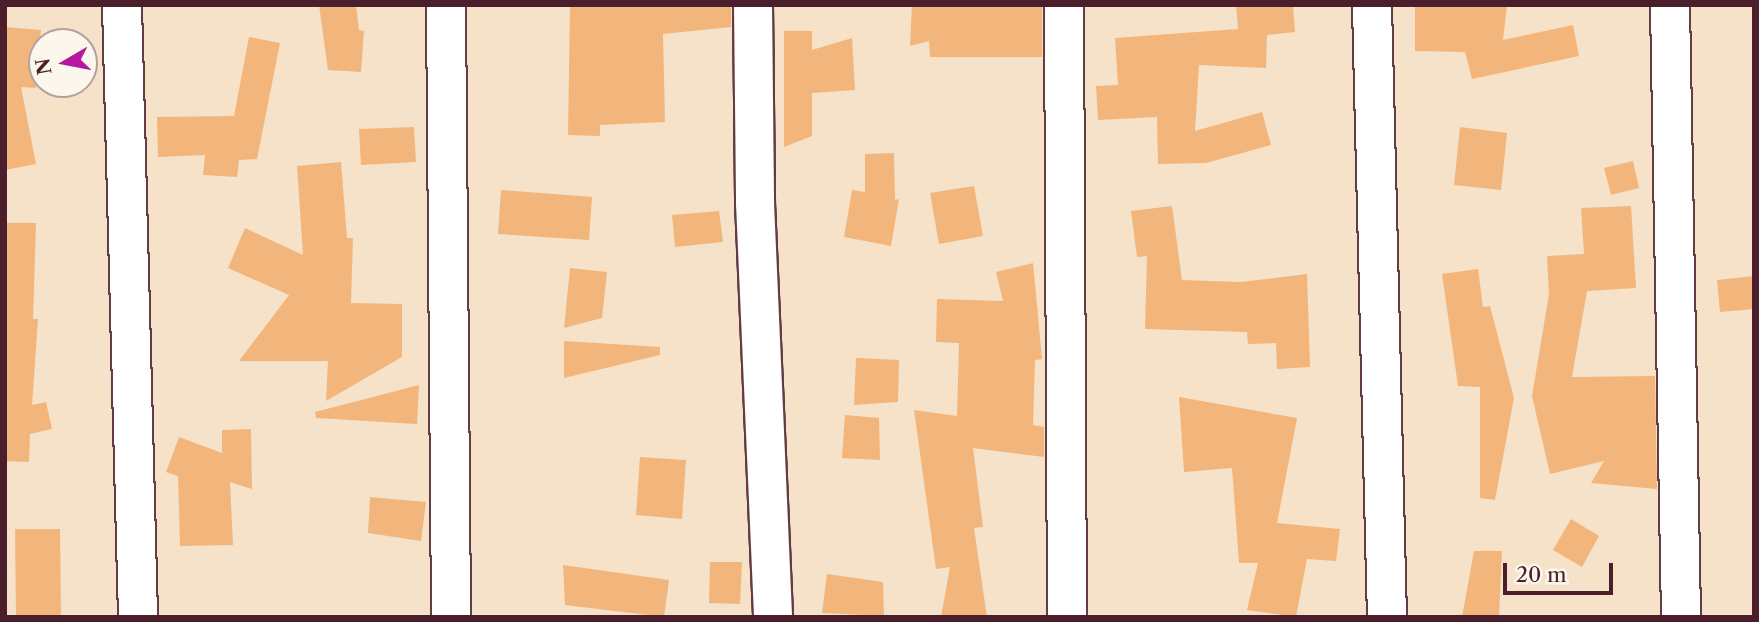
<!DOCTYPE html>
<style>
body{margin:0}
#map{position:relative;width:1759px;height:622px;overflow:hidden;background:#f5e2c8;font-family:"Libre Caslon Text",serif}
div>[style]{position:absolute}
.building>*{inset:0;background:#f2b67c}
.roads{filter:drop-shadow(2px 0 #643c43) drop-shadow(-2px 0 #643c43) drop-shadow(0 2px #643c43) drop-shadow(0 -2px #643c43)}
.minor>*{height:38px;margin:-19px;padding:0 19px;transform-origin:19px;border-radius:19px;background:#fff}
span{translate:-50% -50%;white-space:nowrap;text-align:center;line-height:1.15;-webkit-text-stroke:5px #fbf7ec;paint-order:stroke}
.frame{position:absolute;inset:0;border:7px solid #4a1f2b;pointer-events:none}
.north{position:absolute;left:28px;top:28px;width:70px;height:70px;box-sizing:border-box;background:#fbf7ec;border:2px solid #b4a19f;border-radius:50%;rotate:260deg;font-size:19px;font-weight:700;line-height:28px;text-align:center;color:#4a1f2b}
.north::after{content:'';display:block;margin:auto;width:24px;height:32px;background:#b5179e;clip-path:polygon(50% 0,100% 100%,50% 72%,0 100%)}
.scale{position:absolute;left:1503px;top:563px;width:110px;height:32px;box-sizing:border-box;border:4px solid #4a1f2b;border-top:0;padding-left:9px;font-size:21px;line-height:24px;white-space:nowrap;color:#4a1f2b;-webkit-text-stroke:5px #fbf7ec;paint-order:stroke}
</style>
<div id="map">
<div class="building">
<i style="clip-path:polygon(319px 5px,356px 5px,359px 30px,364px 31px,361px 72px,328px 70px)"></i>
<i style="clip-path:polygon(570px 5px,731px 5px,731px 27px,663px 34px,665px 122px,600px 125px,600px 136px,568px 135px)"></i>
<i style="clip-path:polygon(912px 5px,1042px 5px,1042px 57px,930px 57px,929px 41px,910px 46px)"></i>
<i style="clip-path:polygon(1236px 5px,1293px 5px,1295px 32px,1267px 35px,1266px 68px,1199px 65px,1195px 131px,1262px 112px,1271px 145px,1206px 163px,1158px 164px,1157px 117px,1098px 120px,1096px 86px,1118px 85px,1115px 38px,1238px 29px)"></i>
<i style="clip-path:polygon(1415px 5px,1507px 5px,1503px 40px,1573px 25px,1579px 56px,1472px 79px,1465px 52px,1415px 51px)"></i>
<i style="clip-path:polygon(5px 27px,41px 30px,36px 88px,21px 87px,36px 164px,5px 170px)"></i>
<i style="clip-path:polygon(784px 31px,812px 31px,812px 50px,852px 38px,855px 90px,812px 93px,812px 136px,784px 147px)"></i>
<i style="clip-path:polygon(249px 37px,280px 43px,257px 159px,239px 160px,237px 177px,203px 175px,205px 155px,158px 157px,157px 117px,234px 116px)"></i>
<i style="clip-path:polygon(414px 127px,416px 162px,361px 165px,359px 129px)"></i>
<i style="clip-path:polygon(1460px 127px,1507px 133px,1501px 190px,1454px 185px)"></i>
<i style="clip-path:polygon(894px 153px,895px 200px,899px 199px,891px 246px,844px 237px,852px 190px,865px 192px,865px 154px)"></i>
<i style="clip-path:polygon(1633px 161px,1639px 188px,1611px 195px,1604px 168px)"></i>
<i style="clip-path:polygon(341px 162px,347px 238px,353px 238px,351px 303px,402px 304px,402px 357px,326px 401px,328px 361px,239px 361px,289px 295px,228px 268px,245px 228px,303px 255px,297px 166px)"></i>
<i style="clip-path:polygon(974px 186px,983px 236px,939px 244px,930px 193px)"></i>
<i style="clip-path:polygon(501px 190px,592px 197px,589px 240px,498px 234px)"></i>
<i style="clip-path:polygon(1172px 206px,1182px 280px,1242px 282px,1307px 274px,1310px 367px,1277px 369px,1276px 343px,1248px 344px,1247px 332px,1145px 329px,1147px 256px,1137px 257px,1131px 211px)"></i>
<i style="clip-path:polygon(1631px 206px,1636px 288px,1587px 291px,1572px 377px,1655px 376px,1657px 489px,1591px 483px,1604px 461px,1550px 474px,1532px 396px,1549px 294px,1547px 256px,1584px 254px,1581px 208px)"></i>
<i style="clip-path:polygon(719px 211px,723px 242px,675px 247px,672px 215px)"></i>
<i style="clip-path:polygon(5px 223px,36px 223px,33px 319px,38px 319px,32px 405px,46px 402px,52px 429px,30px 434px,29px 462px,5px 461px)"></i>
<i style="clip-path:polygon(1033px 263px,1042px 359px,1035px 360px,1033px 425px,1044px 427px,1044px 457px,973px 448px,983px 527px,974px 528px,987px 617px,941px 617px,950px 567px,936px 569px,914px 410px,957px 416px,959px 343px,936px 342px,937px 299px,1003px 301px,996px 272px)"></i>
<i style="clip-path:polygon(570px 268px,607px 272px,602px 318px,564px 328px)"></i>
<i style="clip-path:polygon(1478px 269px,1483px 307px,1490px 306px,1514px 398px,1495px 500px,1480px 498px,1480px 387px,1458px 386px,1442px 274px)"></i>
<i style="clip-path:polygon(1754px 276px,1754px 309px,1720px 312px,1717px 280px)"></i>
<i style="clip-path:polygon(564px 341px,660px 347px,660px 355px,564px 378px)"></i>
<i style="clip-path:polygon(856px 358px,899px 360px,898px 402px,854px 405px)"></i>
<i style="clip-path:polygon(419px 385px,417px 424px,316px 418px,315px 412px)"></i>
<i style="clip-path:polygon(1179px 397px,1297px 418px,1277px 523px,1340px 529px,1336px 561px,1307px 559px,1296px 617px,1247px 610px,1258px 563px,1239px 563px,1232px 468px,1184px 472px)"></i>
<i style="clip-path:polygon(845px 415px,879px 418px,880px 460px,842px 458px)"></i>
<i style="clip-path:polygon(251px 429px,252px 489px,230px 482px,233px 545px,180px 546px,178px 476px,166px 472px,179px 437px,222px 453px,222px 430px)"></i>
<i style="clip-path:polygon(640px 457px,686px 460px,682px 519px,636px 515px)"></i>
<i style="clip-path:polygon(370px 497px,426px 502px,421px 541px,368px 533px)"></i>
<i style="clip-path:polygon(1571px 519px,1599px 536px,1582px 567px,1553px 550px)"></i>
<i style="clip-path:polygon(15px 529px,60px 529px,61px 617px,16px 617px)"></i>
<i style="clip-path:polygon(1474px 551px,1502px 551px,1499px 617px,1462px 617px)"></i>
<i style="clip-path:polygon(710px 562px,742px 562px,740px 604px,709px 603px)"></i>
<i style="clip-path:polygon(563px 565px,669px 580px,664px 617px,565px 605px)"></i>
<i style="clip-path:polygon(827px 574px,883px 582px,884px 616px,822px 613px)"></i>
</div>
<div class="roads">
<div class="minor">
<i style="left:122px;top:5px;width:612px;rotate:88.5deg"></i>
<i style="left:446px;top:5px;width:612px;rotate:89.53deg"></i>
<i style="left:753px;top:5px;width:198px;rotate:89.4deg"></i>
<i style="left:755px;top:203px;width:414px;rotate:87.5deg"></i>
<i style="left:1064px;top:5px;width:612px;rotate:89.72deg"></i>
<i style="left:1372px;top:5px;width:612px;rotate:88.6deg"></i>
<i style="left:1670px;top:5px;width:612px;rotate:88.97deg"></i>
</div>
</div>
<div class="frame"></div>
<div class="north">N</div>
<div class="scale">20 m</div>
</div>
